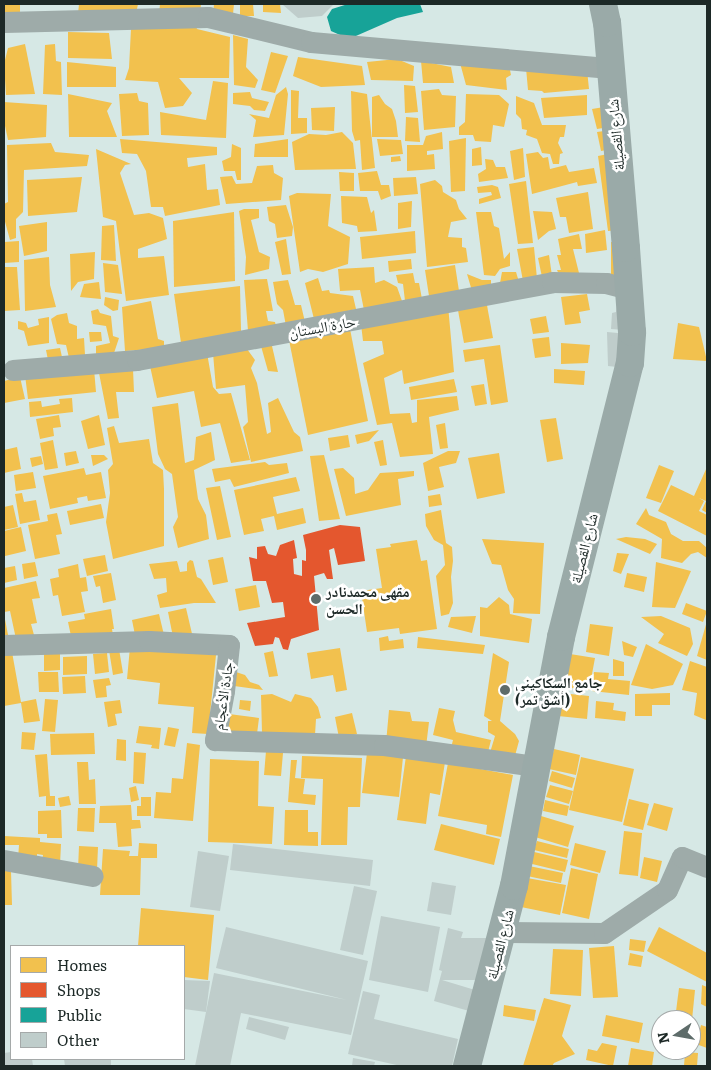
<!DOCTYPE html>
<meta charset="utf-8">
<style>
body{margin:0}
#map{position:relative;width:711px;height:1070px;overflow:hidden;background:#d6e8e5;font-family:Literata,"Noto Naskh Arabic",serif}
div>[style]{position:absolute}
.homes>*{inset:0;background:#f2c14e}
.shops>*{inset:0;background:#e4572e}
.public>*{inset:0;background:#17a398}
.building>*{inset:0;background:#bfcdcb}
.street>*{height:21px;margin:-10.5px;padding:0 10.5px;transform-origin:10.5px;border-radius:10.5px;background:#9eaba9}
.secondary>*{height:28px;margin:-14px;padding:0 14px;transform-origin:14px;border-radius:14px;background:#9aaaa8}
.dots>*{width:14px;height:14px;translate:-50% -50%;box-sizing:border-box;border:2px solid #fff;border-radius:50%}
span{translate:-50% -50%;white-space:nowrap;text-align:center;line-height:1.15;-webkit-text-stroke:5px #fff;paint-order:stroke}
.street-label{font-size:15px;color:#1d2927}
.poi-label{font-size:15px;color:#1d2927;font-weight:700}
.left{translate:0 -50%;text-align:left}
.frame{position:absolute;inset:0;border:5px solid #1d2927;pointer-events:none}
.legend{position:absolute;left:10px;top:945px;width:175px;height:115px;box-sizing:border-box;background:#fff;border:1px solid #a5a9a9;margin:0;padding:6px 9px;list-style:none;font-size:15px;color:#1d2927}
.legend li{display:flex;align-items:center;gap:10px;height:25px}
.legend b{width:25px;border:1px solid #a5a9a9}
.north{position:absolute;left:651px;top:1010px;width:50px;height:50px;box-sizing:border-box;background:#fff;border:1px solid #a5a9a9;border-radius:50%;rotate:258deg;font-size:14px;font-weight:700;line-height:20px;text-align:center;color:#1d2927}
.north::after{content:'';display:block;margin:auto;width:18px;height:22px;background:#5e6c6a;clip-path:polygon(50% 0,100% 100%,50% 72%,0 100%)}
</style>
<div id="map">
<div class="homes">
<i style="clip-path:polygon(4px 4px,20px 4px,20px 14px,4px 15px)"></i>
<i style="clip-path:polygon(79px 4px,138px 4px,136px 14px,78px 14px)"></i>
<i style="clip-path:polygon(160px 4px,201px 4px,200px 13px,159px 14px)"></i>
<i style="clip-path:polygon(214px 4px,234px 4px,233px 14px,213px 15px)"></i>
<i style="clip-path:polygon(240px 4px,253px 4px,254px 16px,240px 16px)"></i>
<i style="clip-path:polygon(263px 4px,280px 4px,281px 13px,263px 12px)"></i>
<i style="clip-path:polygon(195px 24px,197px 29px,230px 37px,229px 78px,179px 78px,192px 93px,183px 106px,165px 108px,158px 82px,125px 80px,129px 68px,131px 29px)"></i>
<i style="clip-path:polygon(68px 32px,109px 33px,112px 59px,68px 58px)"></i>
<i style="clip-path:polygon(233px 35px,248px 39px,246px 67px,258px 80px,255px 88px,234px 85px)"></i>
<i style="clip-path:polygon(25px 44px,35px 94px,6px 95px,4px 64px,8px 48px)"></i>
<i style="clip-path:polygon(55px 44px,56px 61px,61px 62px,62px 95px,43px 94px,45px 45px)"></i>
<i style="clip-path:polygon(271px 52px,288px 56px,275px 93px,261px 90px)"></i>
<i style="clip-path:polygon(298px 57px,362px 66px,365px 85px,321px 87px,293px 76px)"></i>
<i style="clip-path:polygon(397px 59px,414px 66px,413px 81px,371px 80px,367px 62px)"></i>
<i style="clip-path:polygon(421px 61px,451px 67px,454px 83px,423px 83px)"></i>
<i style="clip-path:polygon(67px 62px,116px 67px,116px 87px,67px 87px)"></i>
<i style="clip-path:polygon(460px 63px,495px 64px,510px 70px,511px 75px,506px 78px,507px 90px,466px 85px)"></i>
<i style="clip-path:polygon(526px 68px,587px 70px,589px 89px,544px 93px,542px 91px,528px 90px)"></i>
<i style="clip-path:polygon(213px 81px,228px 83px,226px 138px,161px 135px,160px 112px,206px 120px)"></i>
<i style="clip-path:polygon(404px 85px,415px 86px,418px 112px,405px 113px)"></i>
<i style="clip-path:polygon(286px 87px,288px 94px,284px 135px,253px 137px,256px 120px,249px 114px,269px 118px,276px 95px)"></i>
<i style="clip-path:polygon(439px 89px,442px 95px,456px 96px,455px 127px,424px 130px,421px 91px)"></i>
<i style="clip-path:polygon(291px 90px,299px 91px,298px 118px,307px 118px,307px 133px,291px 134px)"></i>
<i style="clip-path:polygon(351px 91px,367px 94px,375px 168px,362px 170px,360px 140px,355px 141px,352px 131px)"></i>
<i style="clip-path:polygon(250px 92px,252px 98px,269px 102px,265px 111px,254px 110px,250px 106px,233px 104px,233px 93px)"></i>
<i style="clip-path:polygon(137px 93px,139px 101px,148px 103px,149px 135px,122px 136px,119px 94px)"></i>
<i style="clip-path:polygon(68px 94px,112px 103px,107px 111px,117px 137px,69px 137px)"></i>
<i style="clip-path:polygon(466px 94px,499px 95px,509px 104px,504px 127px,493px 125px,491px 142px,475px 141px,473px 135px,459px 135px,459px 127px,465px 122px)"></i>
<i style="clip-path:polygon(379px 95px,385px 104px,392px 109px,396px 121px,398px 137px,372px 137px,372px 97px)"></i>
<i style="clip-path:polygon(587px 95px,587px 115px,544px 118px,541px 98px)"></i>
<i style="clip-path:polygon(516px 96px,534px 103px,542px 125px,566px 125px,564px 137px,560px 137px,558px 143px,563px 153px,560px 154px,559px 164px,553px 164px,550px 154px,542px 153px,537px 139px,526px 135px,527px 130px,522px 129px,521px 119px,516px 114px)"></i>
<i style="clip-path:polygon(4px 102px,47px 105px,46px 137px,8px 140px,4px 121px)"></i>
<i style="clip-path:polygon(610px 106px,609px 127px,597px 129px,592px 109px)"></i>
<i style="clip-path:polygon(335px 107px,334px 131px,312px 130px,311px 108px)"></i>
<i style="clip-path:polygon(406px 117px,418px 118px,420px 142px,405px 141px)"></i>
<i style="clip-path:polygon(611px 130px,612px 149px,601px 151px,597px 132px)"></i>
<i style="clip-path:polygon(342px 132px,353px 143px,356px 169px,295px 170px,292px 142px,309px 134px,326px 135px)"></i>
<i style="clip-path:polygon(442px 132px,443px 149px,427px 151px,427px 155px,434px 154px,435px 169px,407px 171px,407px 145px,423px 145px,426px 136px)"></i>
<i style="clip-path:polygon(466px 138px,465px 191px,451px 192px,449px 141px)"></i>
<i style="clip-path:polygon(120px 139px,217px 147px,217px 155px,187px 158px,188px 167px,205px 164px,207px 190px,218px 189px,220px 205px,165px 216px,163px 207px,151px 207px,146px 171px,137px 154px,122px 153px)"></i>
<i style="clip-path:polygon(288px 139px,288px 157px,254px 157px,255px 144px)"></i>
<i style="clip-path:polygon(377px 139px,401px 140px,403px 154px,380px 156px)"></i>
<i style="clip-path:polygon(51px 143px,55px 152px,89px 155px,87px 166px,24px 170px,23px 212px,16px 219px,16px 238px,10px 240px,4px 218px,4px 204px,8px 202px,7px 145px)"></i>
<i style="clip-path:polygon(232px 144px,241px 148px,241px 180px,237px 180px,235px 171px,224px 171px,222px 161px,231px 157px)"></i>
<i style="clip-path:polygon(481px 147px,482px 165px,472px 166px,472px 149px)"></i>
<i style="clip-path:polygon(523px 148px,525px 177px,514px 180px,510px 151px)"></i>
<i style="clip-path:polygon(96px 149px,131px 164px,125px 165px,120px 173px,134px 215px,149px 213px,163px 218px,167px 239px,138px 249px,138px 258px,164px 256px,169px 295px,126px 301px,116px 221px,103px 217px)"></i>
<i style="clip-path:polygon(538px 152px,543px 158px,548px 157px,550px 169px,566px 165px,569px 172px,594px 168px,597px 183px,578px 186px,577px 182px,532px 194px,526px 154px)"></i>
<i style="clip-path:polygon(613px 153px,619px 230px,608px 231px,598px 156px)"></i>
<i style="clip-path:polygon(400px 156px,401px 161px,391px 162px,391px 157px)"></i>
<i style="clip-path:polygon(485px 159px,493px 160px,496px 167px,505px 167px,508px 178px,479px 182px,478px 174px,486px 169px)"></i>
<i style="clip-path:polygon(273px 165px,274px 173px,283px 178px,281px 200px,226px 204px,220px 177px,232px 176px,236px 184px,252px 183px,257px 166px)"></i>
<i style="clip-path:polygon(377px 171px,381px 185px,389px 185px,391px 196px,381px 200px,378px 191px,360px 191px,358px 173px)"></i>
<i style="clip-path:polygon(339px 172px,354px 173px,354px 191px,340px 191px)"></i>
<i style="clip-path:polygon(82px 177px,77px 212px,28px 216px,27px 180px)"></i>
<i style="clip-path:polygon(416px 177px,418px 194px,394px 196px,393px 178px)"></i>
<i style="clip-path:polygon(435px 180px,442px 186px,443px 192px,456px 200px,459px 209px,467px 219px,451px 222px,448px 237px,462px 238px,462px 247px,466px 248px,468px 262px,427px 267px,420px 184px)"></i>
<i style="clip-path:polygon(526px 181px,533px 243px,518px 244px,509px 184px)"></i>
<i style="clip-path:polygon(492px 185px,498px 187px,501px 198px,479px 204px,479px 199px,492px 195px,491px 192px,478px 193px,477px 187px)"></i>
<i style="clip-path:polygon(588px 192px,593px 229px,569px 233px,566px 217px,560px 217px,556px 198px)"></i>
<i style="clip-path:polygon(297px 193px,331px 194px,328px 226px,350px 237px,348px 264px,323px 272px,308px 269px,300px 272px,289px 196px)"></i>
<i style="clip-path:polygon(341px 196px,367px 197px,371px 213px,374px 210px,377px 231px,358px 232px,357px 226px,342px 223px)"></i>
<i style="clip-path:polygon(412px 201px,411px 227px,398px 229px,398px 203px)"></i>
<i style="clip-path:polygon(286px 205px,293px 227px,292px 236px,277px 238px,275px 224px,269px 221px,267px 207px)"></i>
<i style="clip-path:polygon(244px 209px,259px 209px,259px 218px,251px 220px,259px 252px,270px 257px,269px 269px,245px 275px,246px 257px,239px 211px)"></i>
<i style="clip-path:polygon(533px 211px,552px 212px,556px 229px,549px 231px,538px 240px)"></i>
<i style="clip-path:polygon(234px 212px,235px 281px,174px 287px,173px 221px)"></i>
<i style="clip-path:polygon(476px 212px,491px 212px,494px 226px,499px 228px,504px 259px,510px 252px,510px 266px,500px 269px,495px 276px,484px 275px)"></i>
<i style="clip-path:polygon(47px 222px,47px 251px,24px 256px,19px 226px)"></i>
<i style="clip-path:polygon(114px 225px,116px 261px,101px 260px,102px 226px)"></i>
<i style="clip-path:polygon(605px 230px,607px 250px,586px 253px,585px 234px)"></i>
<i style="clip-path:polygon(415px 231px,416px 253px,362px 259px,360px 237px)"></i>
<i style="clip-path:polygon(579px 234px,582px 249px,573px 249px,579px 273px,560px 277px,557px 270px,561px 270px,557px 255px,561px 255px,558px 239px)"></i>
<i style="clip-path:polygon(286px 239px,291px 274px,282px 275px,275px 242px)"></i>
<i style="clip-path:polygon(19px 241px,19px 262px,4px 263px,4px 242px)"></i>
<i style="clip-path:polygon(611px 242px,619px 242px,618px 283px,611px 283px)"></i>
<i style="clip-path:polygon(534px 247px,537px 279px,523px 281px,517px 249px)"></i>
<i style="clip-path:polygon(95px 252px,94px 279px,78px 282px,71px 291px,70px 254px)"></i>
<i style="clip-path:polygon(549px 255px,552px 276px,542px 277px,538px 258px)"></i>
<i style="clip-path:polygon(49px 257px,50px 285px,56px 307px,25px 311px,24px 260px)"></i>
<i style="clip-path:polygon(411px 259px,412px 269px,389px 272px,388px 261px)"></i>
<i style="clip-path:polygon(103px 263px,118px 265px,122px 294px,105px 292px)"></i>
<i style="clip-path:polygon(455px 265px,459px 291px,429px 296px,425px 270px)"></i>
<i style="clip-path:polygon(4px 267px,17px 267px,20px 310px,4px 311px)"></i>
<i style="clip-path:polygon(374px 267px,375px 283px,384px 280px,397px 287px,402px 301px,364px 310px,360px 290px,340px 291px,338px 269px)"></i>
<i style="clip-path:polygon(502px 272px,516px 272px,519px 282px,500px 283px)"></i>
<i style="clip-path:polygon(413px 273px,415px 283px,419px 283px,422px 299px,405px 301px,403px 284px,398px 283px,396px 275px)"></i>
<i style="clip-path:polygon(467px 274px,482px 280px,491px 280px,491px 286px,472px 291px)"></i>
<i style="clip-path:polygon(318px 278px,322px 291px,329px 290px,330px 293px,353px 296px,356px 309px,314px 319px,305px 283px)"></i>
<i style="clip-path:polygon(267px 279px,273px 311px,266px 311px,268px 321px,275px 322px,276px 326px,248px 331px,244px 280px)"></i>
<i style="clip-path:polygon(288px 280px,295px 305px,301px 305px,305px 322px,286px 326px,283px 310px,277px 304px,273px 282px)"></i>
<i style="clip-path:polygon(99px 282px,101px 299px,80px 297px,84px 284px)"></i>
<i style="clip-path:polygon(240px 286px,241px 331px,181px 343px,174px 294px)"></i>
<i style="clip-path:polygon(587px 294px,590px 310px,579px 312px,581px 323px,565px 325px,561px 297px)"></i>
<i style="clip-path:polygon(105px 297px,119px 300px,118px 310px,113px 311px,104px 305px)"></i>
<i style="clip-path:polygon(486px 300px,493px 338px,464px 343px,457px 305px)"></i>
<i style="clip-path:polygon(151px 301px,158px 339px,164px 341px,164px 348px,125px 351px,122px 307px)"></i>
<i style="clip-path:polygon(448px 305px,454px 372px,404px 384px,402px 370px,384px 378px,390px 414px,410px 413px,412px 423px,417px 422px,417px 400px,457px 396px,459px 410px,429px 417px,433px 454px,400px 457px,392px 423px,377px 425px,363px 363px,384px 354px,382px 341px,363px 341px,361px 324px)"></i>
<i style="clip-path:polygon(98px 309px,100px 313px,111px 316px,113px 336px,119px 338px,114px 353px,96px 354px,96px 346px,110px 343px,106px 326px,93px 324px,91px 311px)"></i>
<i style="clip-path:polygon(67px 313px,69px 323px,77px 326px,77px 339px,84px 338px,85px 355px,69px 358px,66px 345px,57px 344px,51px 319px,57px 315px)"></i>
<i style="clip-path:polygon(546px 316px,549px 332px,533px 334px,530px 319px)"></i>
<i style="clip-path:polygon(49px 317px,49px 343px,28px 346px,24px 331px,18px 329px,18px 321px,26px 323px,28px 328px,39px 325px,38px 319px)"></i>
<i style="clip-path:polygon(678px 323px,699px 327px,707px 361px,673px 359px)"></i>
<i style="clip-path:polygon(350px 329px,368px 421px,308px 435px,289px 340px)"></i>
<i style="clip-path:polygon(89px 332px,101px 332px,102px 341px,90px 342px)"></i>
<i style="clip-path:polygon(549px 337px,551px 356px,535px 358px,532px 339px)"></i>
<i style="clip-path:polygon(561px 343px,590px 345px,588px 363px,561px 364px)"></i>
<i style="clip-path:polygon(500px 345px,508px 402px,491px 405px,484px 359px,465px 362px,463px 350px)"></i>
<i style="clip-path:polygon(261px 346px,272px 346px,278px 372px,268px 371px)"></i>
<i style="clip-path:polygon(60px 348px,62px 357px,48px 360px,46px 350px)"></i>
<i style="clip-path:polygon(247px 349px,255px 360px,251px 368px,257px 383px,267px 434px,271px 432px,268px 403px,278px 398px,294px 432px,300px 437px,303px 451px,251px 462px,243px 427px,248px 422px,245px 385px,216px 389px,213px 353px)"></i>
<i style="clip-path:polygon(207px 353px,213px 387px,219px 394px,231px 393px,250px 460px,231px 463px,220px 423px,201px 427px,194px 391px,157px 398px,150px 366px)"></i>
<i style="clip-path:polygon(94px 369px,96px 392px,28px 399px,25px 375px)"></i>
<i style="clip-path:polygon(133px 369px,134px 392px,116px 392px,119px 418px,108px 419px,99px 373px)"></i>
<i style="clip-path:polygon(554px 369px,585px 371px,584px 385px,554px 383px)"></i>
<i style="clip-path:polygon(20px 377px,25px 399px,4px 403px,4px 381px)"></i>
<i style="clip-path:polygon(454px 379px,457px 392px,411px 400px,409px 387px)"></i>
<i style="clip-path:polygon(484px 384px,487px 404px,475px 406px,471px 386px)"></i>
<i style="clip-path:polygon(72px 398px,73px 412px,30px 417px,29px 402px,41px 401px,42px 407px,60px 404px,59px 399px)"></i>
<i style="clip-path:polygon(178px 403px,185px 463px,194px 460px,196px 437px,211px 432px,215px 460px,194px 470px,198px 499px,206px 515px,209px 539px,178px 548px,173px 527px,178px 517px,172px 474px,165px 469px,158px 454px,152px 407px)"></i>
<i style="clip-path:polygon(59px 415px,61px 427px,53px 428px,54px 436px,40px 439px,36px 419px)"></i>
<i style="clip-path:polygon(99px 415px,105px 445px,88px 449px,81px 421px)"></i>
<i style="clip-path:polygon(556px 418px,563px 459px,547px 462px,540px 420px)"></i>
<i style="clip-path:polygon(445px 423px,448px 448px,440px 449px,436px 425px)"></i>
<i style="clip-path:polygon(114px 426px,119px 443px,149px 439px,153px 463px,163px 470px,164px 489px,164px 546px,113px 559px,106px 522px,110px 493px,108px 470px,113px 464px,107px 428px)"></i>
<i style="clip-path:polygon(379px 430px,369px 441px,357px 444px,355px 435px)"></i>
<i style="clip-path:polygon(348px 435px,350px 447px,330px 451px,328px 438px)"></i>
<i style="clip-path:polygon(53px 440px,58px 468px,45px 470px,40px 443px)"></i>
<i style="clip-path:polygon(383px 440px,387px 465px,380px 466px,374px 442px)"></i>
<i style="clip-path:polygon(17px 447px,21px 469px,4px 473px,4px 450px)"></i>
<i style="clip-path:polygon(76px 451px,79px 463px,66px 466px,64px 453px)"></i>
<i style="clip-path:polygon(448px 451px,460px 451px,456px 463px,439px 467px,444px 487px,428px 491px,423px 463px)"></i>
<i style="clip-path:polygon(499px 453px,505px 493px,477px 499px,468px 458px)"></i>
<i style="clip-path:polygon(91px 455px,104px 455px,108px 459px,93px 466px)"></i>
<i style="clip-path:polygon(324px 455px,340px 519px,319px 521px,310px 456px)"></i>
<i style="clip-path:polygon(41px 456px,43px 464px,32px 467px,30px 458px)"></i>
<i style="clip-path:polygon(265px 462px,269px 465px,287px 463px,289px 473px,234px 487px,230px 479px,215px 482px,212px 469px)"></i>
<i style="clip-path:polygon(659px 465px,674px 471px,661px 503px,646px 498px)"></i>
<i style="clip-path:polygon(707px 467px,707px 513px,702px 510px,706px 501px,699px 498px,704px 501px,699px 511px,707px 515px,707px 536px,658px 511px,671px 485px,694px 496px)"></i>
<i style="clip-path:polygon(84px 468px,86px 475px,101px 472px,106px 498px,88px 501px,87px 496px,77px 498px,78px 503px,50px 509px,43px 476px)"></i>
<i style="clip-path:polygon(343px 468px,354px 478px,355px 494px,368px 490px,380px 473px,414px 471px,414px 476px,398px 479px,401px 505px,346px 516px,334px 469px)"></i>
<i style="clip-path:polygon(33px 472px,36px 488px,16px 491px,14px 475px)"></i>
<i style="clip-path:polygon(296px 477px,300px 491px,273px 497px,277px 514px,303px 508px,306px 523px,277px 530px,274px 516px,261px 519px,264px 531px,244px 535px,234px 490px)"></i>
<i style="clip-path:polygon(220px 486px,231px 537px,217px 540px,206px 488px)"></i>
<i style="clip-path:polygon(22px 493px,24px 502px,36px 500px,40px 520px,20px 524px,15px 494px)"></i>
<i style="clip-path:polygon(440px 494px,442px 505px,429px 507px,428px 496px)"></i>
<i style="clip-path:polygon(101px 504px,104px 518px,70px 525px,67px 511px)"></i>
<i style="clip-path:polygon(13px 505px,18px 527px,4px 530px,4px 507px)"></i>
<i style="clip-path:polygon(646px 508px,649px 515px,666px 522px,671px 534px,683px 541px,699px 541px,707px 548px,707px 558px,698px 552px,691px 554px,682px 563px,661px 558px,662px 539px,636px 524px)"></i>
<i style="clip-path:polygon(441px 510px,446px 543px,452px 547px,453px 561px,451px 577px,453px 603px,449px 614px,441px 616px,436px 576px,445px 565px,443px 545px,434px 540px,426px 526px,425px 514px)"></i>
<i style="clip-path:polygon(57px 513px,62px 534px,56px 535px,60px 554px,35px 559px,28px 525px,48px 521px,47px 515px)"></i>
<i style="clip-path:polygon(21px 527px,26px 551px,5px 556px,4px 531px)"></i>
<i style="clip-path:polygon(626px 537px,645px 539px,657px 544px,650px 554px,616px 539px)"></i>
<i style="clip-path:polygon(482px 539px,544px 543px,540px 614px,513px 613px,514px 599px,508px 590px,501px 565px,492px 564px)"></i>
<i style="clip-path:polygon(417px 540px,421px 561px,427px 560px,437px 629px,400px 634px,399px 628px,367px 632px,361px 591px,382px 588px,376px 549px,391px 547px,390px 544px)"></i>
<i style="clip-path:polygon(617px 553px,629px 554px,621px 574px,613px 571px)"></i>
<i style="clip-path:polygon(105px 555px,108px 571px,87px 576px,83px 559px)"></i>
<i style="clip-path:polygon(223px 557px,228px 582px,213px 585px,208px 560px)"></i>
<i style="clip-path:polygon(190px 560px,193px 561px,197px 577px,201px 579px,216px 603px,194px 603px,160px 608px,157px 595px,167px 592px,166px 578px,154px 579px,149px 564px,177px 561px,180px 572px,187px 571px,187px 563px)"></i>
<i style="clip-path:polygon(35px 562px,38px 576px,24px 579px,22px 564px)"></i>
<i style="clip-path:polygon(656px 562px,691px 571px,675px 608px,652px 607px)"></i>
<i style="clip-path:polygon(78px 564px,80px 578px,86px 577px,88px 591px,81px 592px,85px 612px,62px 616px,58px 595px,53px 596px,50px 579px,59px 577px,58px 569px)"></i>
<i style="clip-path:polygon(15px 566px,17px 580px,4px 583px,4px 568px)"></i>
<i style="clip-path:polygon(111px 573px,116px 600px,103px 603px,100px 586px,96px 587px,93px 576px)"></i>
<i style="clip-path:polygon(627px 573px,647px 577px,644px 592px,624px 587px)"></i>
<i style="clip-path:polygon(36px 581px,40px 598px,32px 599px,37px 623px,31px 624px,34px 635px,16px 639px,10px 611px,4px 612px,4px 588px)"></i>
<i style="clip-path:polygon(256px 585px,260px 607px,239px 611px,235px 589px)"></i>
<i style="clip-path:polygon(499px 597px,509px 605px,510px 614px,532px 619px,529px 643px,480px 636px,480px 607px,487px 608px)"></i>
<i style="clip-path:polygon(686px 603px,707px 611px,703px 622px,682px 614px)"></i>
<i style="clip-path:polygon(186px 608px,193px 638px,174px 642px,168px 612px)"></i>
<i style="clip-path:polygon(111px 609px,114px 629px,112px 629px,113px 635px,71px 636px,68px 622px,85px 619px,84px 614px)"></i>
<i style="clip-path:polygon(4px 614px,9px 640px,4px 641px)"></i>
<i style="clip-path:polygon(159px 614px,164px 635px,136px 640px,132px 620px)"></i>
<i style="clip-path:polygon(476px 616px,472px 633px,448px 627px,451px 617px)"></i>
<i style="clip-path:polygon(661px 616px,690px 628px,693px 644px,687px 656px,658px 643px,664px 634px,641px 617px)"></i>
<i style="clip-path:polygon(707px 621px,707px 660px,697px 656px)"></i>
<i style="clip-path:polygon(590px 624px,613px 627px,609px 656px,586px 652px)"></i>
<i style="clip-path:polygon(388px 636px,389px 641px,403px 639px,404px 648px,380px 651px,379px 638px)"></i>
<i style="clip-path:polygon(418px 637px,485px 645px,483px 654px,417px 648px)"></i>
<i style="clip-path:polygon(622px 641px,637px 647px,633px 657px,624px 655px)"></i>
<i style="clip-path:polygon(646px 644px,683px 664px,673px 685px,652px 689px,631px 685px)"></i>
<i style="clip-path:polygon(130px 647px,216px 655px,208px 734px,192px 733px,194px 707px,158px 704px,160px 683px,127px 679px)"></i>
<i style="clip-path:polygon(340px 648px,347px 690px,336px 692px,333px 675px,311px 679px,307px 653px)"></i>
<i style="clip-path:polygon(119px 649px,123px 673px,113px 675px,109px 650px)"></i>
<i style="clip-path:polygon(273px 651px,278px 676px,269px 677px,264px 653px)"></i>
<i style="clip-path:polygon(12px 652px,21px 702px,36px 699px,40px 721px,24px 723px,21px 703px,4px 706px,4px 653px)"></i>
<i style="clip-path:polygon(44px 653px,60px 653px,60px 670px,44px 671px)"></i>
<i style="clip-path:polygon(107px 653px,109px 672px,95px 674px,93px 654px)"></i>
<i style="clip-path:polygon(493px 653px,509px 662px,500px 721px,515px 734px,519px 741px,513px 763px,489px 756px,495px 736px,488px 732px,488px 721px,492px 721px,484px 716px)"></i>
<i style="clip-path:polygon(570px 654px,595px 658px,589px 690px,563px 687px)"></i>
<i style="clip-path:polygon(87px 656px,87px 674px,63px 675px,63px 657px)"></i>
<i style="clip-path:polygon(613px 659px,624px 662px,624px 676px,613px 676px)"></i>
<i style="clip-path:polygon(690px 661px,707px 667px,706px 720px,694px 715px,697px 693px,682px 690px)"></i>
<i style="clip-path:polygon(233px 671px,245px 675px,250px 682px,259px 685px,263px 690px,234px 686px)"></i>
<i style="clip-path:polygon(38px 672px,58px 672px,59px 692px,39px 692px)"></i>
<i style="clip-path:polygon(594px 672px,609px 673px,608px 679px,630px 681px,629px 695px,592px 691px)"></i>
<i style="clip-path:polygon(85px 676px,86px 693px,63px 694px,62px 677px)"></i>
<i style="clip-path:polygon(109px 678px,111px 685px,106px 686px,107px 697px,96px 698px,93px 680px)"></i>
<i style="clip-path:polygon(561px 693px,589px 696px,587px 719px,558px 716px)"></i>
<i style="clip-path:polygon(670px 693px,670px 705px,652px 705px,652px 716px,635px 716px,635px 694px)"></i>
<i style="clip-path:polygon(272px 694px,291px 702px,295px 694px,311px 698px,318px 707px,321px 718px,316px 719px,315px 735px,262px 733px,261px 695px)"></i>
<i style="clip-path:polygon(45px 699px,58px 700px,55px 732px,42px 731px)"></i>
<i style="clip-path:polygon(120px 700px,122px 713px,115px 714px,117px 725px,108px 727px,104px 702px)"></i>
<i style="clip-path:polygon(240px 700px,251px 701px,250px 711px,239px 709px)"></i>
<i style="clip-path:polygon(596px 701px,614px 703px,613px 710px,626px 712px,625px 721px,595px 718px)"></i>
<i style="clip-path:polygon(439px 708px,455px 711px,453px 720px,456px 732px,491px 740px,487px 756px,451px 748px,453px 740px,433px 735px)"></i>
<i style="clip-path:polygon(389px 710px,410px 712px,412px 721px,429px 722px,426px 747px,386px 743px)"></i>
<i style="clip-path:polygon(352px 713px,357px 734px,339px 738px,335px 717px)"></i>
<i style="clip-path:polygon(229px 714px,259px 718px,257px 734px,227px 731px)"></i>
<i style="clip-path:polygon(139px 726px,161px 728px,159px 749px,151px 748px,152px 745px,136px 743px)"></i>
<i style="clip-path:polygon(168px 727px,179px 729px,175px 747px,164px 745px)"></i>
<i style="clip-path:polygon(22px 732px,36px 733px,34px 750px,21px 749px)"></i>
<i style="clip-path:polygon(94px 733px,95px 754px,51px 755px,50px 734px)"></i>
<i style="clip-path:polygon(117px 739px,126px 740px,126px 761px,116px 760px)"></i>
<i style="clip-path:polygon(187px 743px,200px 745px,193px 821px,154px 818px,156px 792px,171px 793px,172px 778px,183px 779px)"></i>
<i style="clip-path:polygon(554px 749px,580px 755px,576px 775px,549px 769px)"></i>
<i style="clip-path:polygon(266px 751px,283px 753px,281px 776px,264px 775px)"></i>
<i style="clip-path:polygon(134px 752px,146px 753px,144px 784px,133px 783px)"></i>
<i style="clip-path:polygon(367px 753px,403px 757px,399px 797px,362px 793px)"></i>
<i style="clip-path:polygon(47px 754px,50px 796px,55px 796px,55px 806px,46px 806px,46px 796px,39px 797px,35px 755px)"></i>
<i style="clip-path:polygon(302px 756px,362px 758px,360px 807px,348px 807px,347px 845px,321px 845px,323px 779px,301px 778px)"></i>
<i style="clip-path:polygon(406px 756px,445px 762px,440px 795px,430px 793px,426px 824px,397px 820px)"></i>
<i style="clip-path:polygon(581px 757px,634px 769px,622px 822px,569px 810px)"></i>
<i style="clip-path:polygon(210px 759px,259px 761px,258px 806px,274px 807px,272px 844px,208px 842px)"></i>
<i style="clip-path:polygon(291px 760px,297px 760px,295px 778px,305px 779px,303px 794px,316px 795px,315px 805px,288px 802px)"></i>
<i style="clip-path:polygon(77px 762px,88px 762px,89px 780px,95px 779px,96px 804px,79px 804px)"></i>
<i style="clip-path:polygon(448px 763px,513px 775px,501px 837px,486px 834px,487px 825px,438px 816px)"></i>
<i style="clip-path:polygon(552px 771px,575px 778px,572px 788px,549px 781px)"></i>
<i style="clip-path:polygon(550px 785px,573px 791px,569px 804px,546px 797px)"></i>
<i style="clip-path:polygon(136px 786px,139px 800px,131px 802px,129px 788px)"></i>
<i style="clip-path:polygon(69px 796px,71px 805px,60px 807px,58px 798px)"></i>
<i style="clip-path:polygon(141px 797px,151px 797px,151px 816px,137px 816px,137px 806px,141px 806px)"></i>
<i style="clip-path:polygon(629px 799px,649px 804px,643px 830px,623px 825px)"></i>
<i style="clip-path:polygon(545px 800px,569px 806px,567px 816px,543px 811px)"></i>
<i style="clip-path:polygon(654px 803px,673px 808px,667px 831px,647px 825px)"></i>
<i style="clip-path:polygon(131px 805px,132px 820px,140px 820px,141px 828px,131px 829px,132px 846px,118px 847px,116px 823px,99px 823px,100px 806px)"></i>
<i style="clip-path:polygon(78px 808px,95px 808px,94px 832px,77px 831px)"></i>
<i style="clip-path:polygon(61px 810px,62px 838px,47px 838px,47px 834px,38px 834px,38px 811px)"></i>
<i style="clip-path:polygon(285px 810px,308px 810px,308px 832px,318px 832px,318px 846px,284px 845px)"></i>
<i style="clip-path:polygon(541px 816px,574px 826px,568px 847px,535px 837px)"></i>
<i style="clip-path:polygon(441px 824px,500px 839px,494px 865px,434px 850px)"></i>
<i style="clip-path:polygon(624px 831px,642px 833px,638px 876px,619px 874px)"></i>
<i style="clip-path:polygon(4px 836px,40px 838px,40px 842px,61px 844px,60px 865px,42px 863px,43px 855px,37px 854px,37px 860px,18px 859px,19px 845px,4px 845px)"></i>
<i style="clip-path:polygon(537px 841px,569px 849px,567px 858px,534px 850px)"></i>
<i style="clip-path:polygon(139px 843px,157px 844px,157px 858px,141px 858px,140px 895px,100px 895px,103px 849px,130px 851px,129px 856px,138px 856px)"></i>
<i style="clip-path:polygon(575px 843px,606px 851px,600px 873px,570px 865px)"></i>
<i style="clip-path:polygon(79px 846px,98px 847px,97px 870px,78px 869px)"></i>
<i style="clip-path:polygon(530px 851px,568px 860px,565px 872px,528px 863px)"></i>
<i style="clip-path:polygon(644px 857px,662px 861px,657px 882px,640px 878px)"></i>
<i style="clip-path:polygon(529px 866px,563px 873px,561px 883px,527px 876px)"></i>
<i style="clip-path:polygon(571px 868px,598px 874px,589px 919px,562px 913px)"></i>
<i style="clip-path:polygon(4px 871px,11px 871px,12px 905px,4px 905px)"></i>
<i style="clip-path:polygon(527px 878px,566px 885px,560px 915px,521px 907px)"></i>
<i style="clip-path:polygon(141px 908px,214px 915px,208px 980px,184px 977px,184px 946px,138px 946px)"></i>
<i style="clip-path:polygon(659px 927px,707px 953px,707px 982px,647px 951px)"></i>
<i style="clip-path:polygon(630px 939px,646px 941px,644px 952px,629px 950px)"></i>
<i style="clip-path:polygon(614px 946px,618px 997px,593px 998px,589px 948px)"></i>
<i style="clip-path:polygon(553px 949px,583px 950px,581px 996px,550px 994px)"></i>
<i style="clip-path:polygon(630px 953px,643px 956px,641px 967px,628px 965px)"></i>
<i style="clip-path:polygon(702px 985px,707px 987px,707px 1007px,701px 1004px)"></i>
<i style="clip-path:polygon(679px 988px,695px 990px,692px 1020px,675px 1019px)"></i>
<i style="clip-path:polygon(544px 998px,571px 1005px,562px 1036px,575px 1054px,554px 1063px,552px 1066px,523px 1066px)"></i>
<i style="clip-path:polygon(504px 1005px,536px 1010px,534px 1021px,503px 1016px)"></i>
<i style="clip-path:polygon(606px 1015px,643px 1023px,639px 1043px,602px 1036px)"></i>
<i style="clip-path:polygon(658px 1019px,661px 1019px,661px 1041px,654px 1040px)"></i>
<i style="clip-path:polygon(701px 1025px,707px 1027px,707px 1048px,696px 1044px)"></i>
<i style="clip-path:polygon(691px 1026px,696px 1027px,692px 1048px,691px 1048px)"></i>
<i style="clip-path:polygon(602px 1043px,617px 1046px,613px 1066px,586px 1060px,588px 1049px,597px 1051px)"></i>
<i style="clip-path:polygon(631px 1048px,654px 1052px,652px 1066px,628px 1066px)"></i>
<i style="clip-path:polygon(685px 1052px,698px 1053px,697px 1066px,684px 1066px)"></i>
</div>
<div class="shops">
<i style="clip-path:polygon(340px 525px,360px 527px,365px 561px,338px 565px,334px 548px,329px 550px,333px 579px,327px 579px,324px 573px,314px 576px,319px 630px,291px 639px,288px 650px,283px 649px,279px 638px,275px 637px,273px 644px,255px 646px,247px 623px,285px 617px,283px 602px,272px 603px,266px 581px,253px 581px,249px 557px,257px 559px,257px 547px,265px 546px,268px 554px,276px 556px,280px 545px,294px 540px,297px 558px,293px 559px,294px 574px,302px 576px,302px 560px,306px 561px,306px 550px,303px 535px)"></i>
</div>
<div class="public">
<i style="clip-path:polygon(348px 4px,420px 4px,423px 12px,397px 18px,349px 39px,331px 31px,327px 17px,332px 9px)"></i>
</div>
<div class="building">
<i style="clip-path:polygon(282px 4px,334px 4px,322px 16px,298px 18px)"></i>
<i style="clip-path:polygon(617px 306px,624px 330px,611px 329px,612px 313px,616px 312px)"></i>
<i style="clip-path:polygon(607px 332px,629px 334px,626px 368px,608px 366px)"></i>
<i style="clip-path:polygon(233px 844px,373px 860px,370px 886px,230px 870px)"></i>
<i style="clip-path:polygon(198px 851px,229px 856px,220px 911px,190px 907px)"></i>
<i style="clip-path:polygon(432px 882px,456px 886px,451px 915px,427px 911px)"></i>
<i style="clip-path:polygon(354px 886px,377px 891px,363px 955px,340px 950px)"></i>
<i style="clip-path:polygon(381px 916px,440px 927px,428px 992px,369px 980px)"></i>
<i style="clip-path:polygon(226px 927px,368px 961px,351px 1035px,241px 1013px,230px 1066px,195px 1066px,214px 973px,347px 1000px,216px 968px)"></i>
<i style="clip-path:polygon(448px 928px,463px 932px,461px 938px,487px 938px,478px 980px,442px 980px,475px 990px,469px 1011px,434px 1001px,442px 971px,439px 970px)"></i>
<i style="clip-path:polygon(184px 980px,210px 981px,206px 1012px,184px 1009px)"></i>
<i style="clip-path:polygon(363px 991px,380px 995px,374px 1019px,458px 1039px,452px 1066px,401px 1066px,348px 1054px)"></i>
<i style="clip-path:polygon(249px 1017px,289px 1027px,285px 1040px,246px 1029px)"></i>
<i style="clip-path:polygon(11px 1052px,11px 1059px,32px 1059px,33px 1066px,5px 1066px,4px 1053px)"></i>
<i style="clip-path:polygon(353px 1058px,375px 1062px,374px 1066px,352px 1066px)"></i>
<i style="clip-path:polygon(64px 1059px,111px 1059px,111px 1066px,65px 1066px)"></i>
</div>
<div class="street">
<i style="left:4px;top:22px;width:204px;rotate:-1.4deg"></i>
<i style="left:208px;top:17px;width:106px;rotate:13.6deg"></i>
<i style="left:311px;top:42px;width:300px;rotate:5deg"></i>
<i style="left:13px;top:370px;width:124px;rotate:-4.6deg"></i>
<i style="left:137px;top:360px;width:422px;rotate:-10.6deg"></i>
<i style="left:552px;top:282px;width:54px;rotate:1.1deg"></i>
<i style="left:606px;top:283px;width:24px;rotate:15deg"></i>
<i style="left:4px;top:645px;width:145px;rotate:-1.6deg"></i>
<i style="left:149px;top:641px;width:80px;rotate:2.9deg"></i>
<i style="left:229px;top:645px;width:46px;rotate:96.2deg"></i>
<i style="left:224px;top:691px;width:50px;rotate:100.4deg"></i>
<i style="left:215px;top:740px;width:169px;rotate:1.7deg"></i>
<i style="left:384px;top:745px;width:153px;rotate:7.9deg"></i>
<i style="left:4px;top:860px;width:90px;rotate:10.2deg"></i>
<i style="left:504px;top:932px;width:100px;rotate:0.6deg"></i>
<i style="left:604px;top:933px;width:76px;rotate:-34.3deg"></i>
<i style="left:667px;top:890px;width:36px;rotate:-66deg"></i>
<i style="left:682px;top:857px;width:27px;rotate:22deg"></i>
</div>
<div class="secondary">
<i style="left:467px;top:1066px;width:186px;rotate:-75.4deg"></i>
<i style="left:514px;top:886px;width:253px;rotate:-79.3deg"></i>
<i style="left:561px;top:637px;width:283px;rotate:-75.9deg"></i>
<i style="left:630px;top:363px;width:31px;rotate:-86deg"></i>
<i style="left:632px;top:332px;width:84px;rotate:-94.1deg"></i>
<i style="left:626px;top:248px;width:226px;rotate:-94.8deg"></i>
<i style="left:607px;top:23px;width:19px;rotate:-102deg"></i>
</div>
<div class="dots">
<i style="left:316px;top:599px;background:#5e6c6a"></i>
<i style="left:505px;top:690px;background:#5e6c6a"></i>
</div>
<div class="street-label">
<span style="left:615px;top:135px;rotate:-95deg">شارع القصيلة</span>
<span style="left:322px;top:326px;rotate:-10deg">حارة البستان</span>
<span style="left:583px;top:548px;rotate:-76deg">شارع القصيلة</span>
<span style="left:222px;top:696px;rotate:-82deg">جادة الأعجام</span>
<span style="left:499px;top:944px;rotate:-76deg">شارع القصيلة</span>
</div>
<div class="poi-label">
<span class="left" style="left:326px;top:599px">مقهى محمدنادر<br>الحسن</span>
<span class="left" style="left:515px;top:690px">جامع السكاكيني<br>(أشق تمر)</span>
</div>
<div class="frame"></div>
<ul class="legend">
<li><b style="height:14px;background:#f2c14e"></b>Homes</li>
<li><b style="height:14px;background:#e4572e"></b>Shops</li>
<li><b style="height:14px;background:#17a398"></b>Public</li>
<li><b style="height:14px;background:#bfcdcb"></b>Other</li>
</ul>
<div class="north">N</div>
</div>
